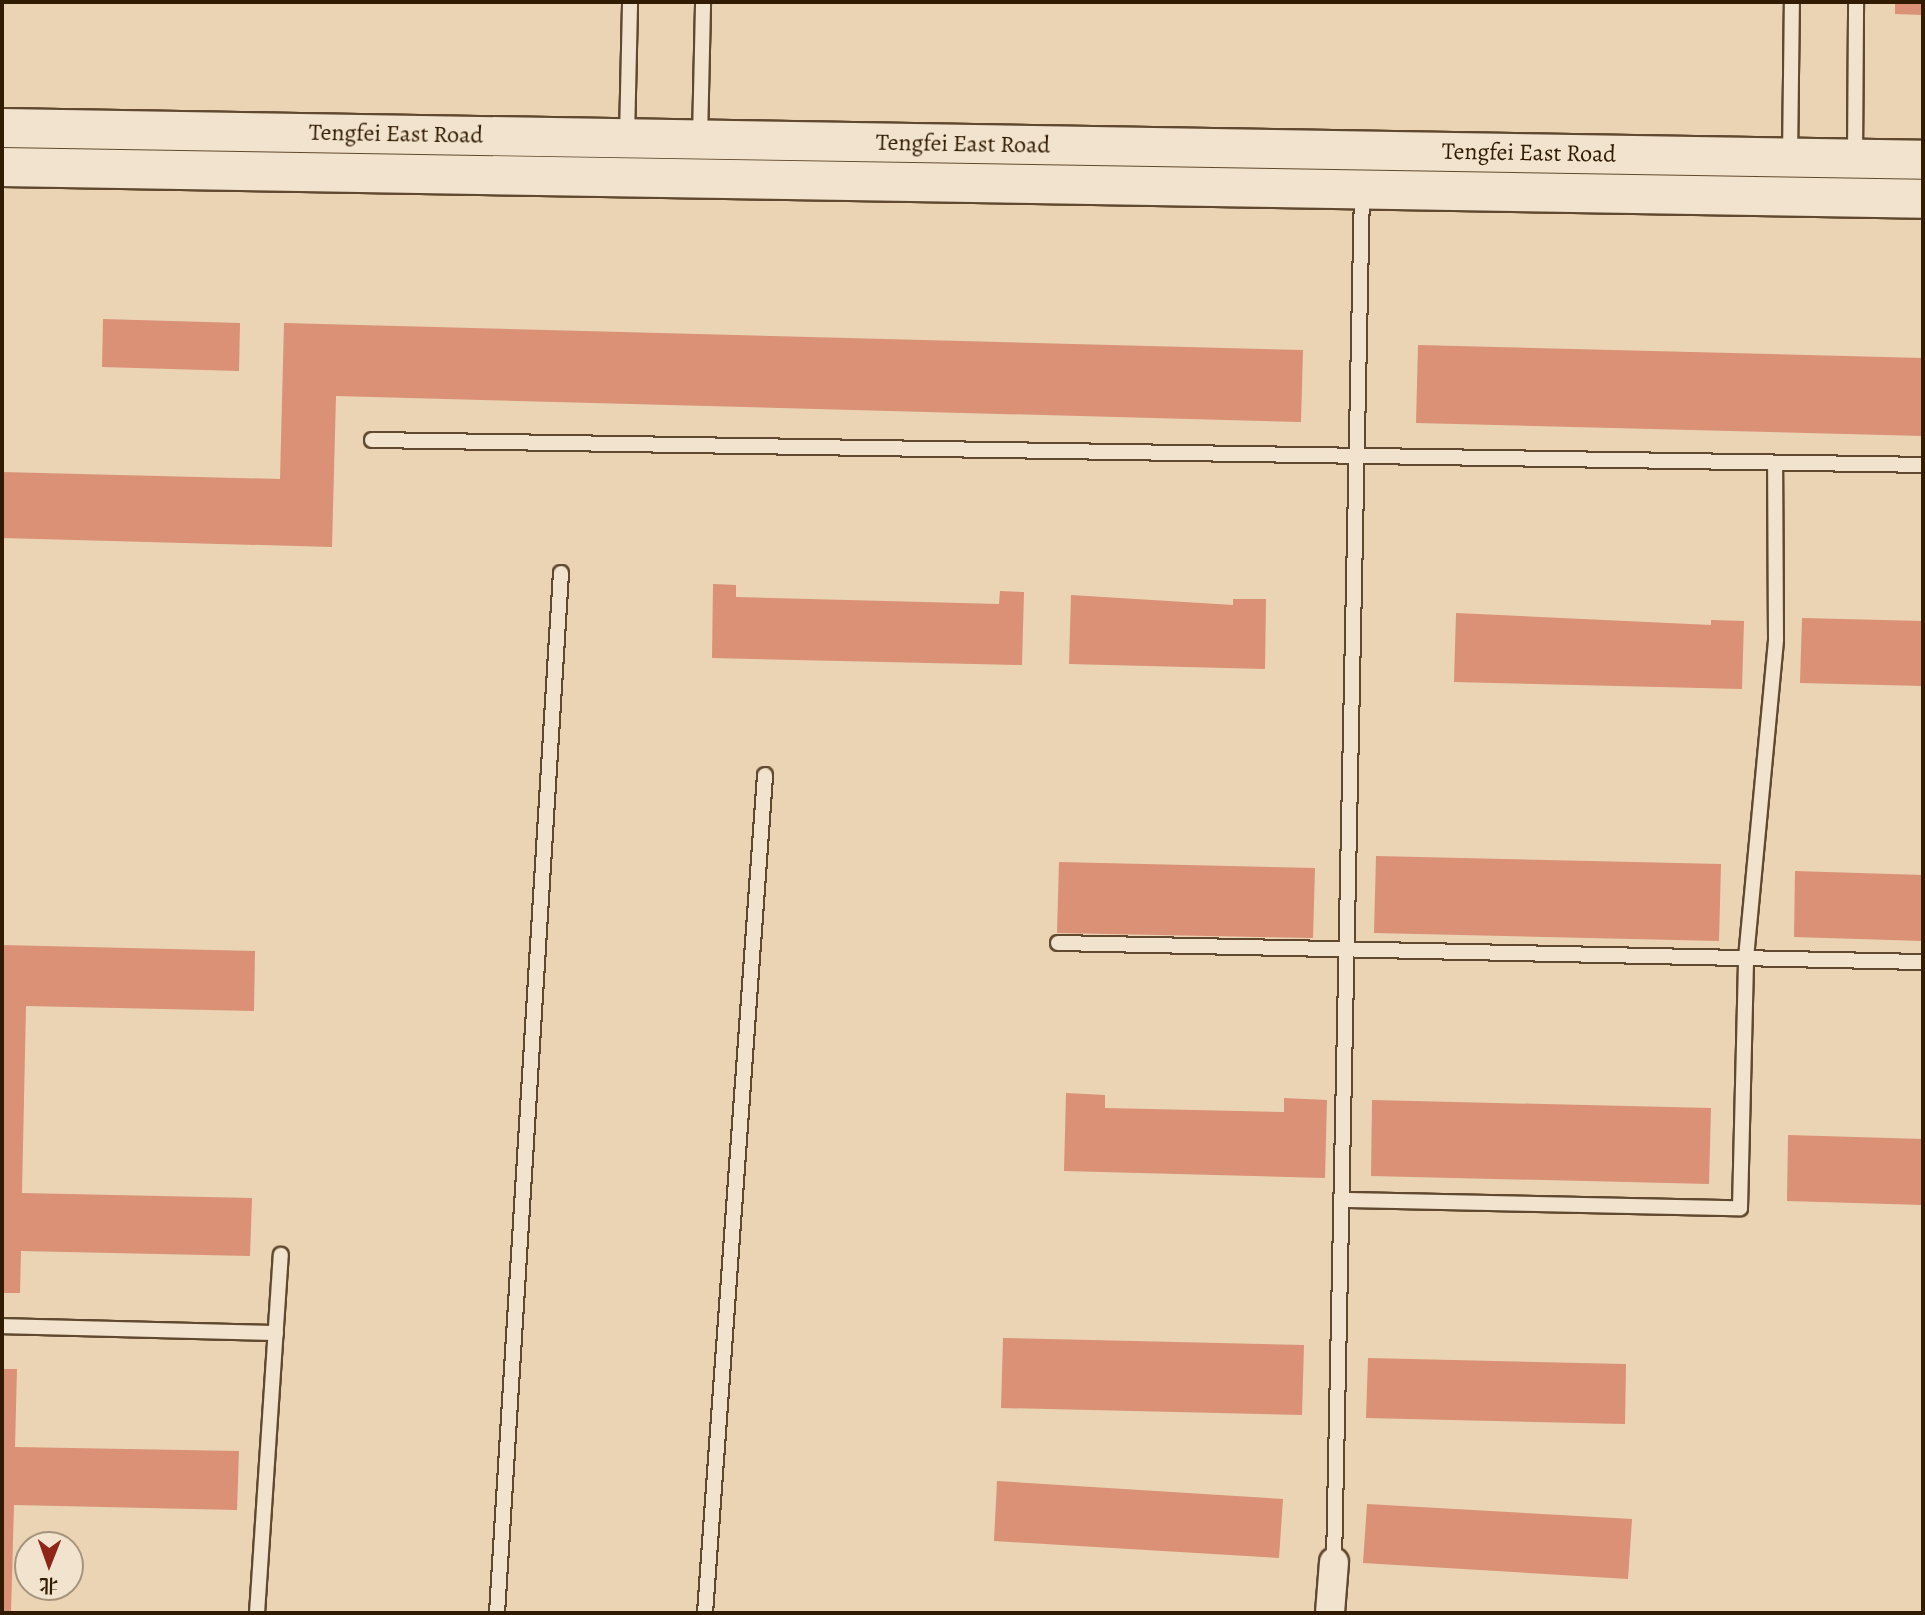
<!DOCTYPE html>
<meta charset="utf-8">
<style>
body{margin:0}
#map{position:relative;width:1925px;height:1615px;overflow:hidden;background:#ead4b4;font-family:Alegreya,"Noto Serif SC",serif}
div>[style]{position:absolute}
.building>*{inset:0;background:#da9176}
.roads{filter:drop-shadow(2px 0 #60492f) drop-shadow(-2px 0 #60492f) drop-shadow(0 2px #60492f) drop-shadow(0 -2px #60492f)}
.lane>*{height:14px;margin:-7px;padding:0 7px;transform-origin:7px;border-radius:7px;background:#f1e3ce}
.street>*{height:28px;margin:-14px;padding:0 14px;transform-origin:14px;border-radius:14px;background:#f1e3ce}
.secondary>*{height:38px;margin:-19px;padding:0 19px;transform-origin:19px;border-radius:19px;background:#f1e3ce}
span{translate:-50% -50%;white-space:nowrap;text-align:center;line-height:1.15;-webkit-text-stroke:7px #f1e3ce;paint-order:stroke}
.street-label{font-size:24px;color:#321b03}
.frame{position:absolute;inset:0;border:4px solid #321b03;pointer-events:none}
.north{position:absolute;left:14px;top:1531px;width:70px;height:70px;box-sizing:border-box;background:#f1e3ce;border:2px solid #a5937d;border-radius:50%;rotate:181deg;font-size:19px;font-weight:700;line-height:28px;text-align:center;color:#321b03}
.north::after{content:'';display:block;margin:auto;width:24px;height:32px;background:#8f2418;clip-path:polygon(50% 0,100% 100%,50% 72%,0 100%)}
</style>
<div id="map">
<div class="building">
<i style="clip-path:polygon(1895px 2px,1923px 2px,1923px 15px,1895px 14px)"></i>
<i style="clip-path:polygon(103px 319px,240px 323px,239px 371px,102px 367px)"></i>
<i style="clip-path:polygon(284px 323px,1303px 350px,1301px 422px,336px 396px,332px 547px,2px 538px,2px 472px,280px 479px)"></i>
<i style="clip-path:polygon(1418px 345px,1923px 358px,1923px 436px,1416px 423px)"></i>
<i style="clip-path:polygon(713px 584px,736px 585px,736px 597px,999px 604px,1000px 591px,1024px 592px,1022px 665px,712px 658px)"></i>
<i style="clip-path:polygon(1071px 595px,1233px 605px,1233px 599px,1266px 599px,1265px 669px,1069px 664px)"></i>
<i style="clip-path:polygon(1456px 613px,1711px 625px,1711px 620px,1744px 621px,1742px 689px,1454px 682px)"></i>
<i style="clip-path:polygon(1802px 618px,1923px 621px,1923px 686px,1800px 683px)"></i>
<i style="clip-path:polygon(1376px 856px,1721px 864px,1719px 941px,1374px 933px)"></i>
<i style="clip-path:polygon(1059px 862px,1315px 868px,1313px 938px,1057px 933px)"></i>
<i style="clip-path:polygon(1795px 871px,1923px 875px,1923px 941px,1794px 937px)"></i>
<i style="clip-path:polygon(2px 945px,255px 951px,254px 1011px,26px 1006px,22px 1193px,252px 1198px,250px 1256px,21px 1251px,20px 1293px,2px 1293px)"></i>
<i style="clip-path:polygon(1066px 1093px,1105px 1095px,1105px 1108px,1284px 1112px,1284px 1098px,1327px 1100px,1325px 1178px,1064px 1171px)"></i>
<i style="clip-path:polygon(1372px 1100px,1711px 1108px,1709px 1184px,1371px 1176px)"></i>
<i style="clip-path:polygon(1788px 1135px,1923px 1139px,1923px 1205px,1787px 1201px)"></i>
<i style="clip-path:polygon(1003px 1338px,1304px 1345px,1302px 1415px,1001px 1408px)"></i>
<i style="clip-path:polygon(1368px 1358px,1626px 1364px,1625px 1424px,1366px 1418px)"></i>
<i style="clip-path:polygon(2px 1369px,17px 1369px,15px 1447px,239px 1451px,237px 1510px,14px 1505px,11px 1613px,2px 1613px)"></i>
<i style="clip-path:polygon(997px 1481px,1283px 1499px,1279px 1558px,994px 1541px)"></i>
<i style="clip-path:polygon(1367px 1504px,1632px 1519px,1628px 1579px,1363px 1563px)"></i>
</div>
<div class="roads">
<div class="lane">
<i style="left:627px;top:137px;width:135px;rotate:-88.7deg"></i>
<i style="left:700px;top:138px;width:136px;rotate:-88.7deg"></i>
<i style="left:1790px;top:158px;width:156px;rotate:-89.3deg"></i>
<i style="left:1855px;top:158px;width:156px;rotate:-89.6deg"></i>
<i style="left:372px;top:440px;width:1551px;rotate:0.92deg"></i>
<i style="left:1058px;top:943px;width:865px;rotate:1.26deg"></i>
<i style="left:1344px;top:1200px;width:396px;rotate:1.2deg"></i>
<i style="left:1740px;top:1208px;width:250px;rotate:-88.6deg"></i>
<i style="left:1746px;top:958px;width:320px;rotate:-84.6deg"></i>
<i style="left:1776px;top:639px;width:176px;rotate:-90.3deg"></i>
<i style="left:2px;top:1326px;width:274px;rotate:1.5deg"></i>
<i style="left:1334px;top:1562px;width:1371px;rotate:-88.83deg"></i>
<i style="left:257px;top:1613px;width:359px;rotate:-86.2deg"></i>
<i style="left:497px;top:1613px;width:1042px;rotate:-86.48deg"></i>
<i style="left:705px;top:1613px;width:840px;rotate:-85.9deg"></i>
</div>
<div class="street">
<i style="left:1330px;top:1613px;width:51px;rotate:-85.5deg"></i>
</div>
<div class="secondary">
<i style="left:2px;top:128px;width:1921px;rotate:0.95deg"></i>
<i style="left:2px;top:167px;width:1921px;rotate:0.95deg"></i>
</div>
</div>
<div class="street-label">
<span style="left:396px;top:134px;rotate:1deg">Tengfei East Road</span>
<span style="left:963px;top:144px;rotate:1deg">Tengfei East Road</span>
<span style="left:1529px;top:153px;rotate:1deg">Tengfei East Road</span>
</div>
<div class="frame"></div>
<div class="north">北</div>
</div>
